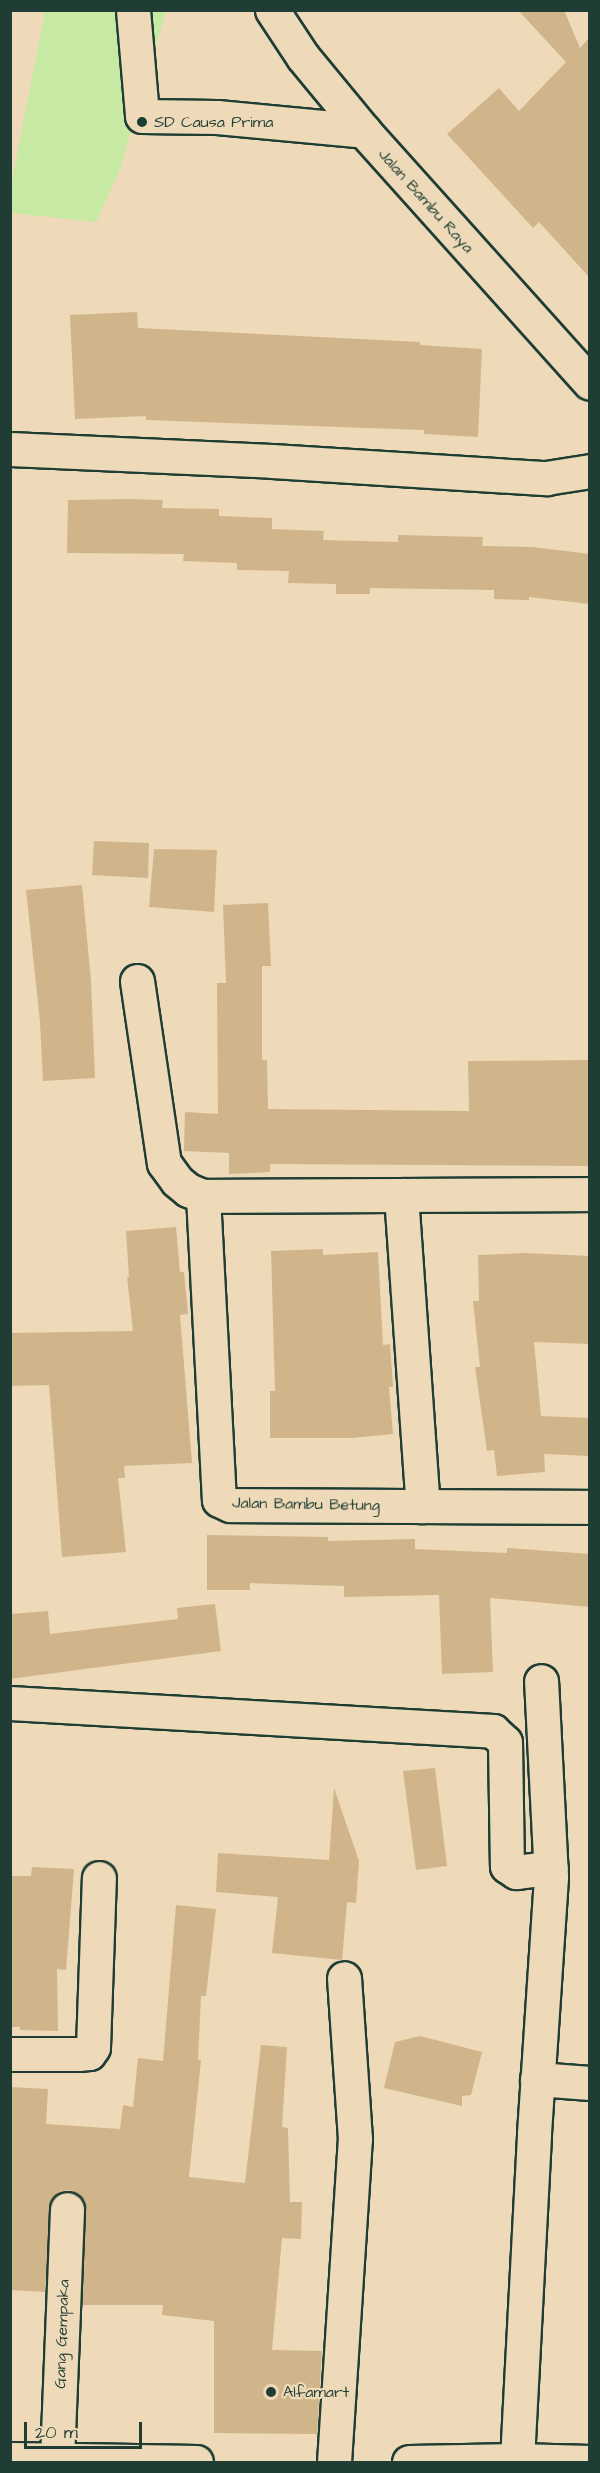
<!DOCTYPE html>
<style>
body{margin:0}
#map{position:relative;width:600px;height:2473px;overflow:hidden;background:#eedab8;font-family:"Architects Daughter",sans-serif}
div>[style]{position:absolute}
.green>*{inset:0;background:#c7e9a3}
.building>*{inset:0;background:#d0b58a}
.roads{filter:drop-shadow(2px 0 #1f3d34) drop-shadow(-2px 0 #1f3d34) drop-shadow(0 2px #1f3d34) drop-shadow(0 -2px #1f3d34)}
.minor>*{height:33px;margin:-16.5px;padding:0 16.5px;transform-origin:16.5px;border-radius:16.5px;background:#eedab8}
.dots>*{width:16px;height:16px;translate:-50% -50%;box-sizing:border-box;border:3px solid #eedab8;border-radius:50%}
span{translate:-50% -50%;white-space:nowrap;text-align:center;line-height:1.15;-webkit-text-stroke:4.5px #eedab8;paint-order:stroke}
.poi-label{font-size:16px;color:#1f3d34}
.left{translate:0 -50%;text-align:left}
.street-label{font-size:16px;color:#1f3d34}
.frame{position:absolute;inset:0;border:12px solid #1f3d34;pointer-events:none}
.scale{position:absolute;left:24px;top:2422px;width:118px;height:27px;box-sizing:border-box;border:3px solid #1f3d34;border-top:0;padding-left:8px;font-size:18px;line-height:21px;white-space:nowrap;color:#1f3d34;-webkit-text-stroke:4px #eedab8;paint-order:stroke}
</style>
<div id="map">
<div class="green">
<i style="clip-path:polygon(45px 11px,166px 11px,120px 169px,96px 222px,11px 213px,11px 186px)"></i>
</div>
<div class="building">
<i style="clip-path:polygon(518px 10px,564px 10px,580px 48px,590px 37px,590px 278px,539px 222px,533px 228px,447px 134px,499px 88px,519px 111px,566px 62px)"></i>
<i style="clip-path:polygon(137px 312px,138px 328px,420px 342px,420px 345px,482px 349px,478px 437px,424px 434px,424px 430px,146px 420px,146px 416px,75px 419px,70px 315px)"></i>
<i style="clip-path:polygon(129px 499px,163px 500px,162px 508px,219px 509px,219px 516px,272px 518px,272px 529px,324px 531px,323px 540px,398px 542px,398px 535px,483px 537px,482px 546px,533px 547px,590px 554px,590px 604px,529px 597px,529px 600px,494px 599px,494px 590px,370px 588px,370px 594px,336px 594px,336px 584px,288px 583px,289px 571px,237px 570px,237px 563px,183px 561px,184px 554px,67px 553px,68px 500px)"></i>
<i style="clip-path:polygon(94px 841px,149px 843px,148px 878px,92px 875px)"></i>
<i style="clip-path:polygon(154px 849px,217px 850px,214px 912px,149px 907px)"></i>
<i style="clip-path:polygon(82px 885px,91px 981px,95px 1078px,43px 1081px,40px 1022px,26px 890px)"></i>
<i style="clip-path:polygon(268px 903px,271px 966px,262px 966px,262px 1060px,267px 1060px,268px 1109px,469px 1111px,468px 1061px,590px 1060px,590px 1166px,270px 1164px,270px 1172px,229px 1174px,229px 1153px,184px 1151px,185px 1112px,218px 1114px,217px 983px,226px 983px,223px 905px)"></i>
<i style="clip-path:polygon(176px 1227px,180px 1272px,184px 1272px,188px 1314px,180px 1315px,192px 1463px,124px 1466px,125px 1478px,118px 1478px,126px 1552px,62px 1557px,49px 1385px,10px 1386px,10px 1333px,133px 1331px,127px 1277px,129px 1277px,126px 1231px)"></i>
<i style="clip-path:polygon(323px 1249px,323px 1255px,378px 1252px,383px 1345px,390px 1344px,393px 1387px,389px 1387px,393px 1434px,352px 1438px,270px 1438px,270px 1391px,275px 1391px,271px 1251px)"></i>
<i style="clip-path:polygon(525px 1253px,590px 1256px,590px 1344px,534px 1342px,541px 1416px,590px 1418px,590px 1456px,544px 1454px,545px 1472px,497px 1476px,494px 1450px,487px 1451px,475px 1367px,480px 1367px,473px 1301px,479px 1301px,478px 1255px)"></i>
<i style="clip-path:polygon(207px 1535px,328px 1537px,328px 1541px,415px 1539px,415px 1549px,507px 1553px,507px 1548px,590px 1554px,590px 1607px,490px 1598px,493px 1672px,442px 1674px,439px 1595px,344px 1597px,344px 1586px,250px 1583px,250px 1590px,207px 1590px)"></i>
<i style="clip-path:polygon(215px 1604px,221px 1651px,10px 1679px,10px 1614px,48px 1611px,50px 1634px,178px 1619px,177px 1608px)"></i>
<i style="clip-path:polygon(435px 1768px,447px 1866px,416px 1870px,403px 1771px)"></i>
<i style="clip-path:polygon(334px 1788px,359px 1861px,356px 1903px,347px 1902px,342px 1960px,272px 1953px,278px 1897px,216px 1892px,218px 1853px,329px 1860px)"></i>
<i style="clip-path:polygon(32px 1867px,74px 1869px,66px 1970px,57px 1969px,58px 2031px,20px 2030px,20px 2027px,10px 2027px,10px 1876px,31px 1876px)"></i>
<i style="clip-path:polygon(176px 1905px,216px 1909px,206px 1996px,201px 1996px,198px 2060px,201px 2060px,189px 2177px,245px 2183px,261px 2045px,287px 2047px,282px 2127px,288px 2128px,290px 2202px,302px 2202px,301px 2239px,282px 2238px,272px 2350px,322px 2351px,317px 2434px,214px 2433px,214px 2321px,162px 2315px,163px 2305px,82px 2305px,86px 2210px,83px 2200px,76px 2193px,68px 2190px,59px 2192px,51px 2200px,45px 2292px,10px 2290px,10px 2087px,48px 2089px,46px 2124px,120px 2129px,123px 2105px,133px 2107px,138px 2058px,163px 2061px)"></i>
<i style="clip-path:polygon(420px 2036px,482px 2052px,471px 2095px,462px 2096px,462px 2106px,384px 2088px,395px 2042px)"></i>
</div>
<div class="roads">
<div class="minor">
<i style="left:133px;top:10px;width:106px;rotate:85.1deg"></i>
<i style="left:142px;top:116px;width:75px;rotate:0.8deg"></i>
<i style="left:217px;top:117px;width:148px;rotate:5.4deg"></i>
<i style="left:272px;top:10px;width:56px;rotate:56.6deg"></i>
<i style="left:303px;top:57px;width:96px;rotate:50.5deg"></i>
<i style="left:364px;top:131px;width:338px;rotate:48.1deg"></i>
<i style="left:10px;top:449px;width:262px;rotate:2.6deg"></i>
<i style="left:272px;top:461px;width:275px;rotate:3.6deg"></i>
<i style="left:546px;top:478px;width:45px;rotate:-9deg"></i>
<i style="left:137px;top:981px;width:184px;rotate:81.6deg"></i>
<i style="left:164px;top:1163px;width:22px;rotate:54deg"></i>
<i style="left:177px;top:1181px;width:14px;rotate:39deg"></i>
<i style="left:188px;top:1190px;width:16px;rotate:22deg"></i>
<i style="left:203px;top:1196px;width:387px;rotate:-0.3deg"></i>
<i style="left:401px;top:1195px;width:312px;rotate:86deg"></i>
<i style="left:203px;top:1196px;width:304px;rotate:87deg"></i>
<i style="left:219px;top:1500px;width:12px;rotate:24deg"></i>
<i style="left:230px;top:1505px;width:360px;rotate:0.3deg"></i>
<i style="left:10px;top:1703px;width:484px;rotate:3.3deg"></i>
<i style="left:493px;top:1731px;width:16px;rotate:43deg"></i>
<i style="left:505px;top:1742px;width:124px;rotate:89.1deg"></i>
<i style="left:507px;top:1866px;width:11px;rotate:34deg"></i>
<i style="left:516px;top:1872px;width:35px;rotate:-7deg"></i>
<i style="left:10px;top:2054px;width:68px"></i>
<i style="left:78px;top:2054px;width:11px;rotate:-5deg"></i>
<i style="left:89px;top:2053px;width:7px;rotate:-56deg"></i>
<i style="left:93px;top:2047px;width:169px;rotate:-88deg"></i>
<i style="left:537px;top:2079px;width:53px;rotate:4.3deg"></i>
<i style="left:10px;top:2459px;width:186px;rotate:0.9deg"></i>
<i style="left:57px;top:2459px;width:250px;rotate:-87.7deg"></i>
<i style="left:517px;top:2460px;width:327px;rotate:-87deg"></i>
<i style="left:534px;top:2133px;width:257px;rotate:-86.2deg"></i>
<i style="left:551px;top:1877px;width:196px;rotate:-92.9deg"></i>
<i style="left:334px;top:2462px;width:324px;rotate:-86.3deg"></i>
<i style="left:355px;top:2139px;width:161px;rotate:-93.9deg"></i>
<i style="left:409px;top:2462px;width:108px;rotate:-1.1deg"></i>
<i style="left:517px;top:2460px;width:73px;rotate:1.6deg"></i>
</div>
</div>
<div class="dots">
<i style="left:142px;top:122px;background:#1f3d34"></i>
<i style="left:271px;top:2392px;background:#1f3d34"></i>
</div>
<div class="poi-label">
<span class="left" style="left:154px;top:122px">SD Causa Prima</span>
<span class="left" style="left:283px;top:2392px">Alfamart</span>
</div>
<div class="street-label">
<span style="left:426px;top:201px;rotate:48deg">Jalan Bambu Raya</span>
<span style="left:306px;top:1504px;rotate:1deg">Jalan Bambu Betung</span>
<span style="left:62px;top:2334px;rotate:-88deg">Gang Gempaka</span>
</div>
<div class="frame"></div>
<div class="scale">20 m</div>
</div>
